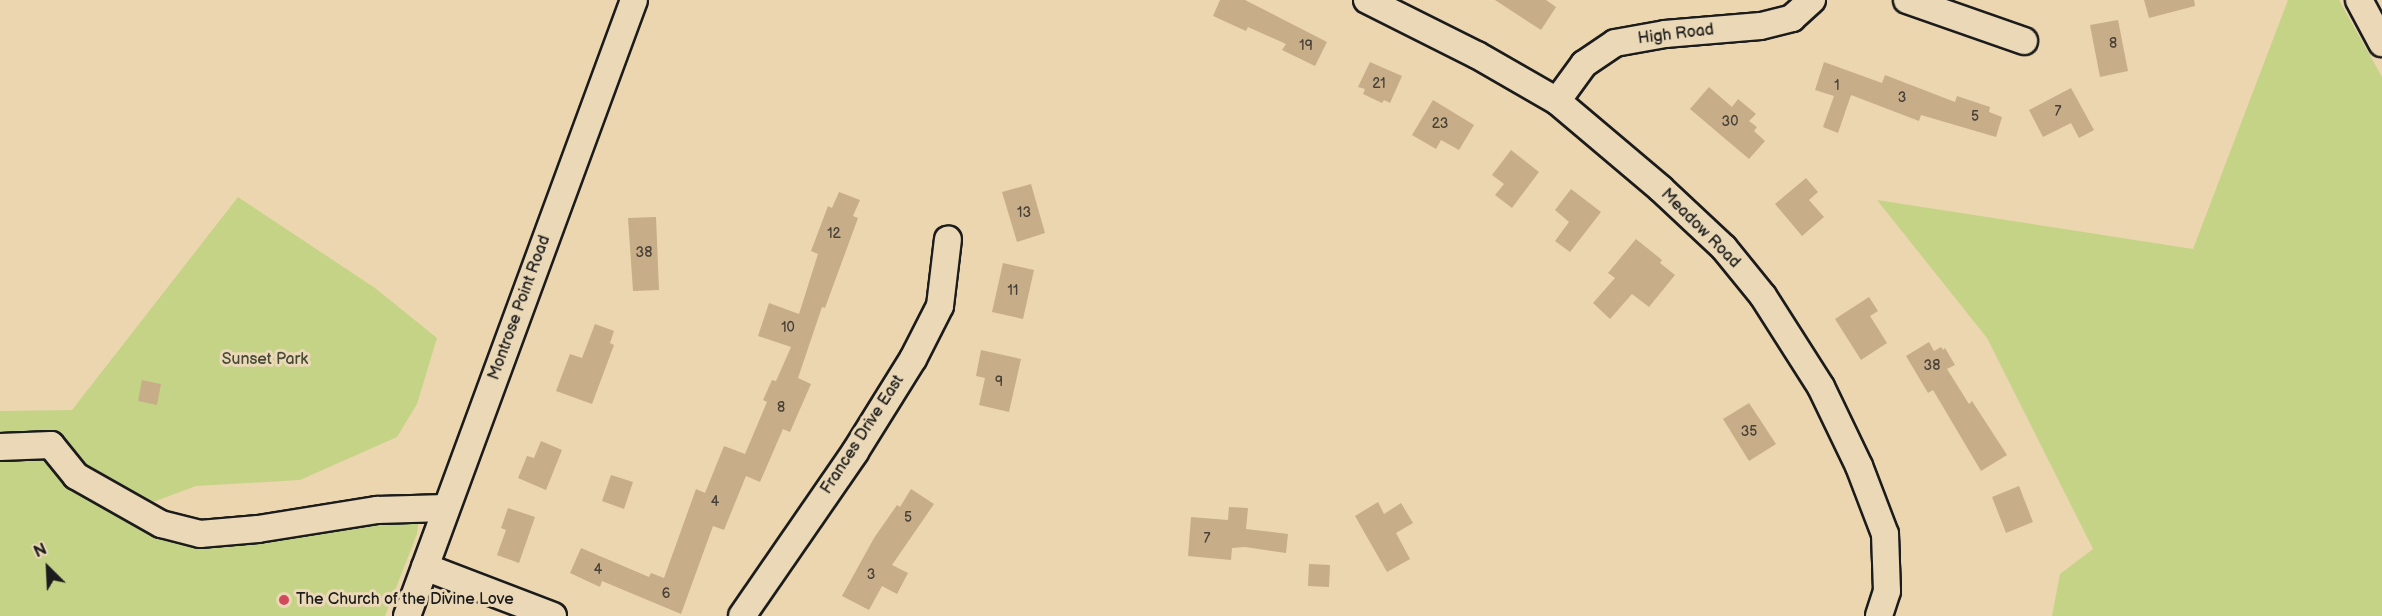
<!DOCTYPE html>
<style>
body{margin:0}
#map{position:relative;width:2382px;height:616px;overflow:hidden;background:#ecd6b0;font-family:"Balsamiq Sans",sans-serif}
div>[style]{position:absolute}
.green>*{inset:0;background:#c5d387}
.building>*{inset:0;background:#c7ad88}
.roads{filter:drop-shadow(2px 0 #1c1c1c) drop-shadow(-2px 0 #1c1c1c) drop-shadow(0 2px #1c1c1c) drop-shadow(0 -2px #1c1c1c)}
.minor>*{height:26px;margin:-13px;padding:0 13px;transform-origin:13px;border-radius:13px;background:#ead8b6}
.dots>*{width:16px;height:16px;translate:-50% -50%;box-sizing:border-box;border:3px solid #ead8b6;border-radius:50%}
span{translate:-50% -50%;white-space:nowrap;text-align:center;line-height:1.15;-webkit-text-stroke:6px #ead8b6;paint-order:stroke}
.number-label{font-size:14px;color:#474037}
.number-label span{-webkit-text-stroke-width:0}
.street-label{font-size:16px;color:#1c1c1c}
.park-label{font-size:16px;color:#464a37}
.poi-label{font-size:16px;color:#1c1c1c}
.left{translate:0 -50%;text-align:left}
.north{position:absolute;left:18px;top:538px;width:60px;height:60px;-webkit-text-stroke:4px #ead8b6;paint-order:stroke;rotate:336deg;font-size:16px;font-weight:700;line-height:24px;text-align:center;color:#1c1c1c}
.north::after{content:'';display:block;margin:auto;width:21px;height:27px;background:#1c1c1c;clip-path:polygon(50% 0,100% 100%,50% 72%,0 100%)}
</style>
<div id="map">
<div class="green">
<i style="clip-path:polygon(2288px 0,2339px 0,2382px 77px,2382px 616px,2052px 616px,2060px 574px,2093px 549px,1987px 338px,1877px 200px,2193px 249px)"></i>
<i style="clip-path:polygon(238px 197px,375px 288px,437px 338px,417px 404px,397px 437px,300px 480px,196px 486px,145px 505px,170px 520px,228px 518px,422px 494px,417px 534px,385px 616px,0 616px,0 411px,72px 410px)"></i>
</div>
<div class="building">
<i style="clip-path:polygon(1220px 0,1245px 0,1327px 42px,1315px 66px,1282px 50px,1286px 44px,1248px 27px,1246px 31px,1213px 16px)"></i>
<i style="clip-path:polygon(1495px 0,1546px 0,1556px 7px,1541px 30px)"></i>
<i style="clip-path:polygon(2144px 0,2194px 0,2195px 6px,2149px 18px)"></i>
<i style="clip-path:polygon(2118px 20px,2128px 71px,2100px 77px,2090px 25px)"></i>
<i style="clip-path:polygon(1370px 62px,1402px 76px,1390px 103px,1384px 100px,1382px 103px,1363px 94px,1365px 89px,1358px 87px)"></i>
<i style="clip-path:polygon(1824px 62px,1882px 83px,1885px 75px,1955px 102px,1957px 96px,1990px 107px,1989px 112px,2002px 117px,1996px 137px,1921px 115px,1919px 121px,1851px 95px,1838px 133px,1823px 127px,1834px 96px,1815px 90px)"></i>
<i style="clip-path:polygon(1709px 87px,1732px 107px,1738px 99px,1756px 114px,1749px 121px,1757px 127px,1754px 131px,1765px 141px,1749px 159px,1690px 109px)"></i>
<i style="clip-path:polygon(2071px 88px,2094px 130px,2079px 138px,2071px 123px,2043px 137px,2029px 110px)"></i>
<i style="clip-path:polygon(1433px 100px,1474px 125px,1459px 150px,1441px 140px,1436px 149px,1412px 135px)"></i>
<i style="clip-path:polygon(1511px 150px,1539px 172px,1512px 208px,1495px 195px,1504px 184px,1492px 175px)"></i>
<i style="clip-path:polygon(1806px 178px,1818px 192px,1809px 200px,1824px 217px,1802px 236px,1775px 204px)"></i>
<i style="clip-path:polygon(1031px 184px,1045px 233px,1017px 242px,1002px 192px)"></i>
<i style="clip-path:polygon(1571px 189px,1601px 212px,1570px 252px,1555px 241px,1569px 222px,1555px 210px)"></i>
<i style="clip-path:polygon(839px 192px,860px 200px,853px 216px,858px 218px,825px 308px,822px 307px,798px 378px,811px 384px,790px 432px,783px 429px,760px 482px,746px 476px,724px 530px,713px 526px,681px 614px,602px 581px,600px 587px,570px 573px,581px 548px,649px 577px,651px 573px,664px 578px,696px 489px,705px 493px,724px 446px,745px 454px,767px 402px,763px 400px,772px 380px,776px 381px,791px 347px,758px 336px,769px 303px,799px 314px,818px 254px,811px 251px,828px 206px,832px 208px)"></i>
<i style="clip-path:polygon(656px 217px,659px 290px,633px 291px,628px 218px)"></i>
<i style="clip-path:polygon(1636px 239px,1662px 260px,1660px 263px,1675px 275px,1649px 307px,1632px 294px,1610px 319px,1593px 303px,1615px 278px,1608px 273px)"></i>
<i style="clip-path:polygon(1003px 263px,1034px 270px,1023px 319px,992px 312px)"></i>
<i style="clip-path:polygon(1869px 297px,1878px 311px,1870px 316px,1887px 343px,1861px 360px,1835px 319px)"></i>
<i style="clip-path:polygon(595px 324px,614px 331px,610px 343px,614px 345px,592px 404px,556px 391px,570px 354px,582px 358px)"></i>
<i style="clip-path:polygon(1929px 342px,1934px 351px,1941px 347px,1943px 350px,1945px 348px,1955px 365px,1947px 369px,1969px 404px,1972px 401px,2007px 455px,1981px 471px,1933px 390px,1928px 393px,1906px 356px)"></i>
<i style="clip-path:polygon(981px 350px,1021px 359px,1009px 412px,979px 405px,985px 378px,976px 376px)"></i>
<i style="clip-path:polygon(142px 380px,161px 384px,157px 405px,138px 401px)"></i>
<i style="clip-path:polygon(1749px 403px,1776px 444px,1749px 461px,1723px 419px)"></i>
<i style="clip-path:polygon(541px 441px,562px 450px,546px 490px,518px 478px,527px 456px,534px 458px)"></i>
<i style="clip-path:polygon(611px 475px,633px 482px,624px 509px,602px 501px)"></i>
<i style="clip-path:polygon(2019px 486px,2033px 522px,2006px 533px,1992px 497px)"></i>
<i style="clip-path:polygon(911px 489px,934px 504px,892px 565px,908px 573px,897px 594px,882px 586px,869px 610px,842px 596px,874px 538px,897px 505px,900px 507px)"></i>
<i style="clip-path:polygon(1378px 502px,1384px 514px,1401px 503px,1413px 523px,1396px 533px,1410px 559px,1387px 572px,1355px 516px)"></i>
<i style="clip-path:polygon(1229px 507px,1248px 508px,1246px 529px,1288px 534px,1286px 553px,1245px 547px,1232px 548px,1231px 560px,1188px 556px,1191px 517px,1228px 520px)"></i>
<i style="clip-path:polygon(508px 508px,535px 517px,519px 563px,497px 555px,506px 530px,501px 528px)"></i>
<i style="clip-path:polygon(1309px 564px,1330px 565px,1329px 587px,1308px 586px)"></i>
</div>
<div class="roads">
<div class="minor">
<i style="left:1367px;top:0;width:123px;rotate:26.6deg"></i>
<i style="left:1477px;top:55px;width:92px;rotate:29.9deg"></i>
<i style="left:1557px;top:101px;width:136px;rotate:40.2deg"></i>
<i style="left:1661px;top:189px;width:86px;rotate:43.1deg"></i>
<i style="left:1724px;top:248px;width:62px;rotate:50.9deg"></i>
<i style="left:1763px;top:296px;width:108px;rotate:57.5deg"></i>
<i style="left:1821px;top:387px;width:88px;rotate:64.3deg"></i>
<i style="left:1859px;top:466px;width:73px;rotate:69.1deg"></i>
<i style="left:1885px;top:534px;width:57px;rotate:88deg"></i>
<i style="left:1887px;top:591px;width:26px;rotate:108deg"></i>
<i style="left:1907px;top:0;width:124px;rotate:19.3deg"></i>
<i style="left:2359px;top:0;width:49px;rotate:61.9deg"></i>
<i style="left:1557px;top:101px;width:46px;rotate:-53.9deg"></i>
<i style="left:1584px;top:64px;width:37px;rotate:-34deg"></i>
<i style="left:1615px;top:43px;width:51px;rotate:-10.2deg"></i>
<i style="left:1665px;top:34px;width:96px;rotate:-4.8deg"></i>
<i style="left:1761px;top:26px;width:32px;rotate:-14deg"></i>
<i style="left:1792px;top:18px;width:27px;rotate:-42deg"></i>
<i style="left:0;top:447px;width:51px;rotate:-2.2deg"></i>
<i style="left:51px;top:445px;width:40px;rotate:51deg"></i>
<i style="left:76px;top:476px;width:98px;rotate:29.5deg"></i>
<i style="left:161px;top:524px;width:40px;rotate:14.4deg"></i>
<i style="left:200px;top:534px;width:58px;rotate:-4.9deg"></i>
<i style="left:258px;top:529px;width:121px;rotate:-9.1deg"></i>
<i style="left:377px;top:510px;width:69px;rotate:-1.7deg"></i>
<i style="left:425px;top:567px;width:137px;rotate:20.9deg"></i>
<i style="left:407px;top:616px;width:656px;rotate:-69.77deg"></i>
<i style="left:742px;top:616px;width:199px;rotate:-55.4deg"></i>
<i style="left:855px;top:452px;width:110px;rotate:-58.1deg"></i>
<i style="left:913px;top:359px;width:59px;rotate:-63deg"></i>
<i style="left:940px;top:306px;width:67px;rotate:-83.2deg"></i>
</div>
</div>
<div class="dots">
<i style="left:284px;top:600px;background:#d1495b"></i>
</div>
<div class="number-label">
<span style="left:2113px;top:44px">8</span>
<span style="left:1306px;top:46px">19</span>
<span style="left:1379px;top:84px">21</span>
<span style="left:1837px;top:86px">1</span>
<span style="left:1902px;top:98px">3</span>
<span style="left:2058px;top:112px">7</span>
<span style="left:1975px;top:117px">5</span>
<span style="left:1730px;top:122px">30</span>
<span style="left:1440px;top:124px">23</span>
<span style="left:1024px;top:213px">13</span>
<span style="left:834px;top:234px">12</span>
<span style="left:644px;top:253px">38</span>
<span style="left:1013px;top:291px">11</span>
<span style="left:788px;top:328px">10</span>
<span style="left:1932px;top:366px">38</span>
<span style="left:999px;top:382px">9</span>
<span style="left:781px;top:408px">8</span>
<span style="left:1749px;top:432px">35</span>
<span style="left:715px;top:502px">4</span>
<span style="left:908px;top:518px">5</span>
<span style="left:1207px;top:539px">7</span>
<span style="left:598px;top:570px">4</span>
<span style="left:871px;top:575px">3</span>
<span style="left:666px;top:594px">6</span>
</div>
<div class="street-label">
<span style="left:1676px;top:35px;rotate:-7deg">High Road</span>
<span style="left:1700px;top:229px;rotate:45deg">Meadow Road</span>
<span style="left:520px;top:308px;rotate:-70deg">Montrose Point Road</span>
<span style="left:863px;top:435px;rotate:-57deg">Frances Drive East</span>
</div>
<div class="park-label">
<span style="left:265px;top:360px">Sunset Park</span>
</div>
<div class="poi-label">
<span class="left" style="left:296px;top:600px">The Church of the Divine Love</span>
</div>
<div class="north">N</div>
</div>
